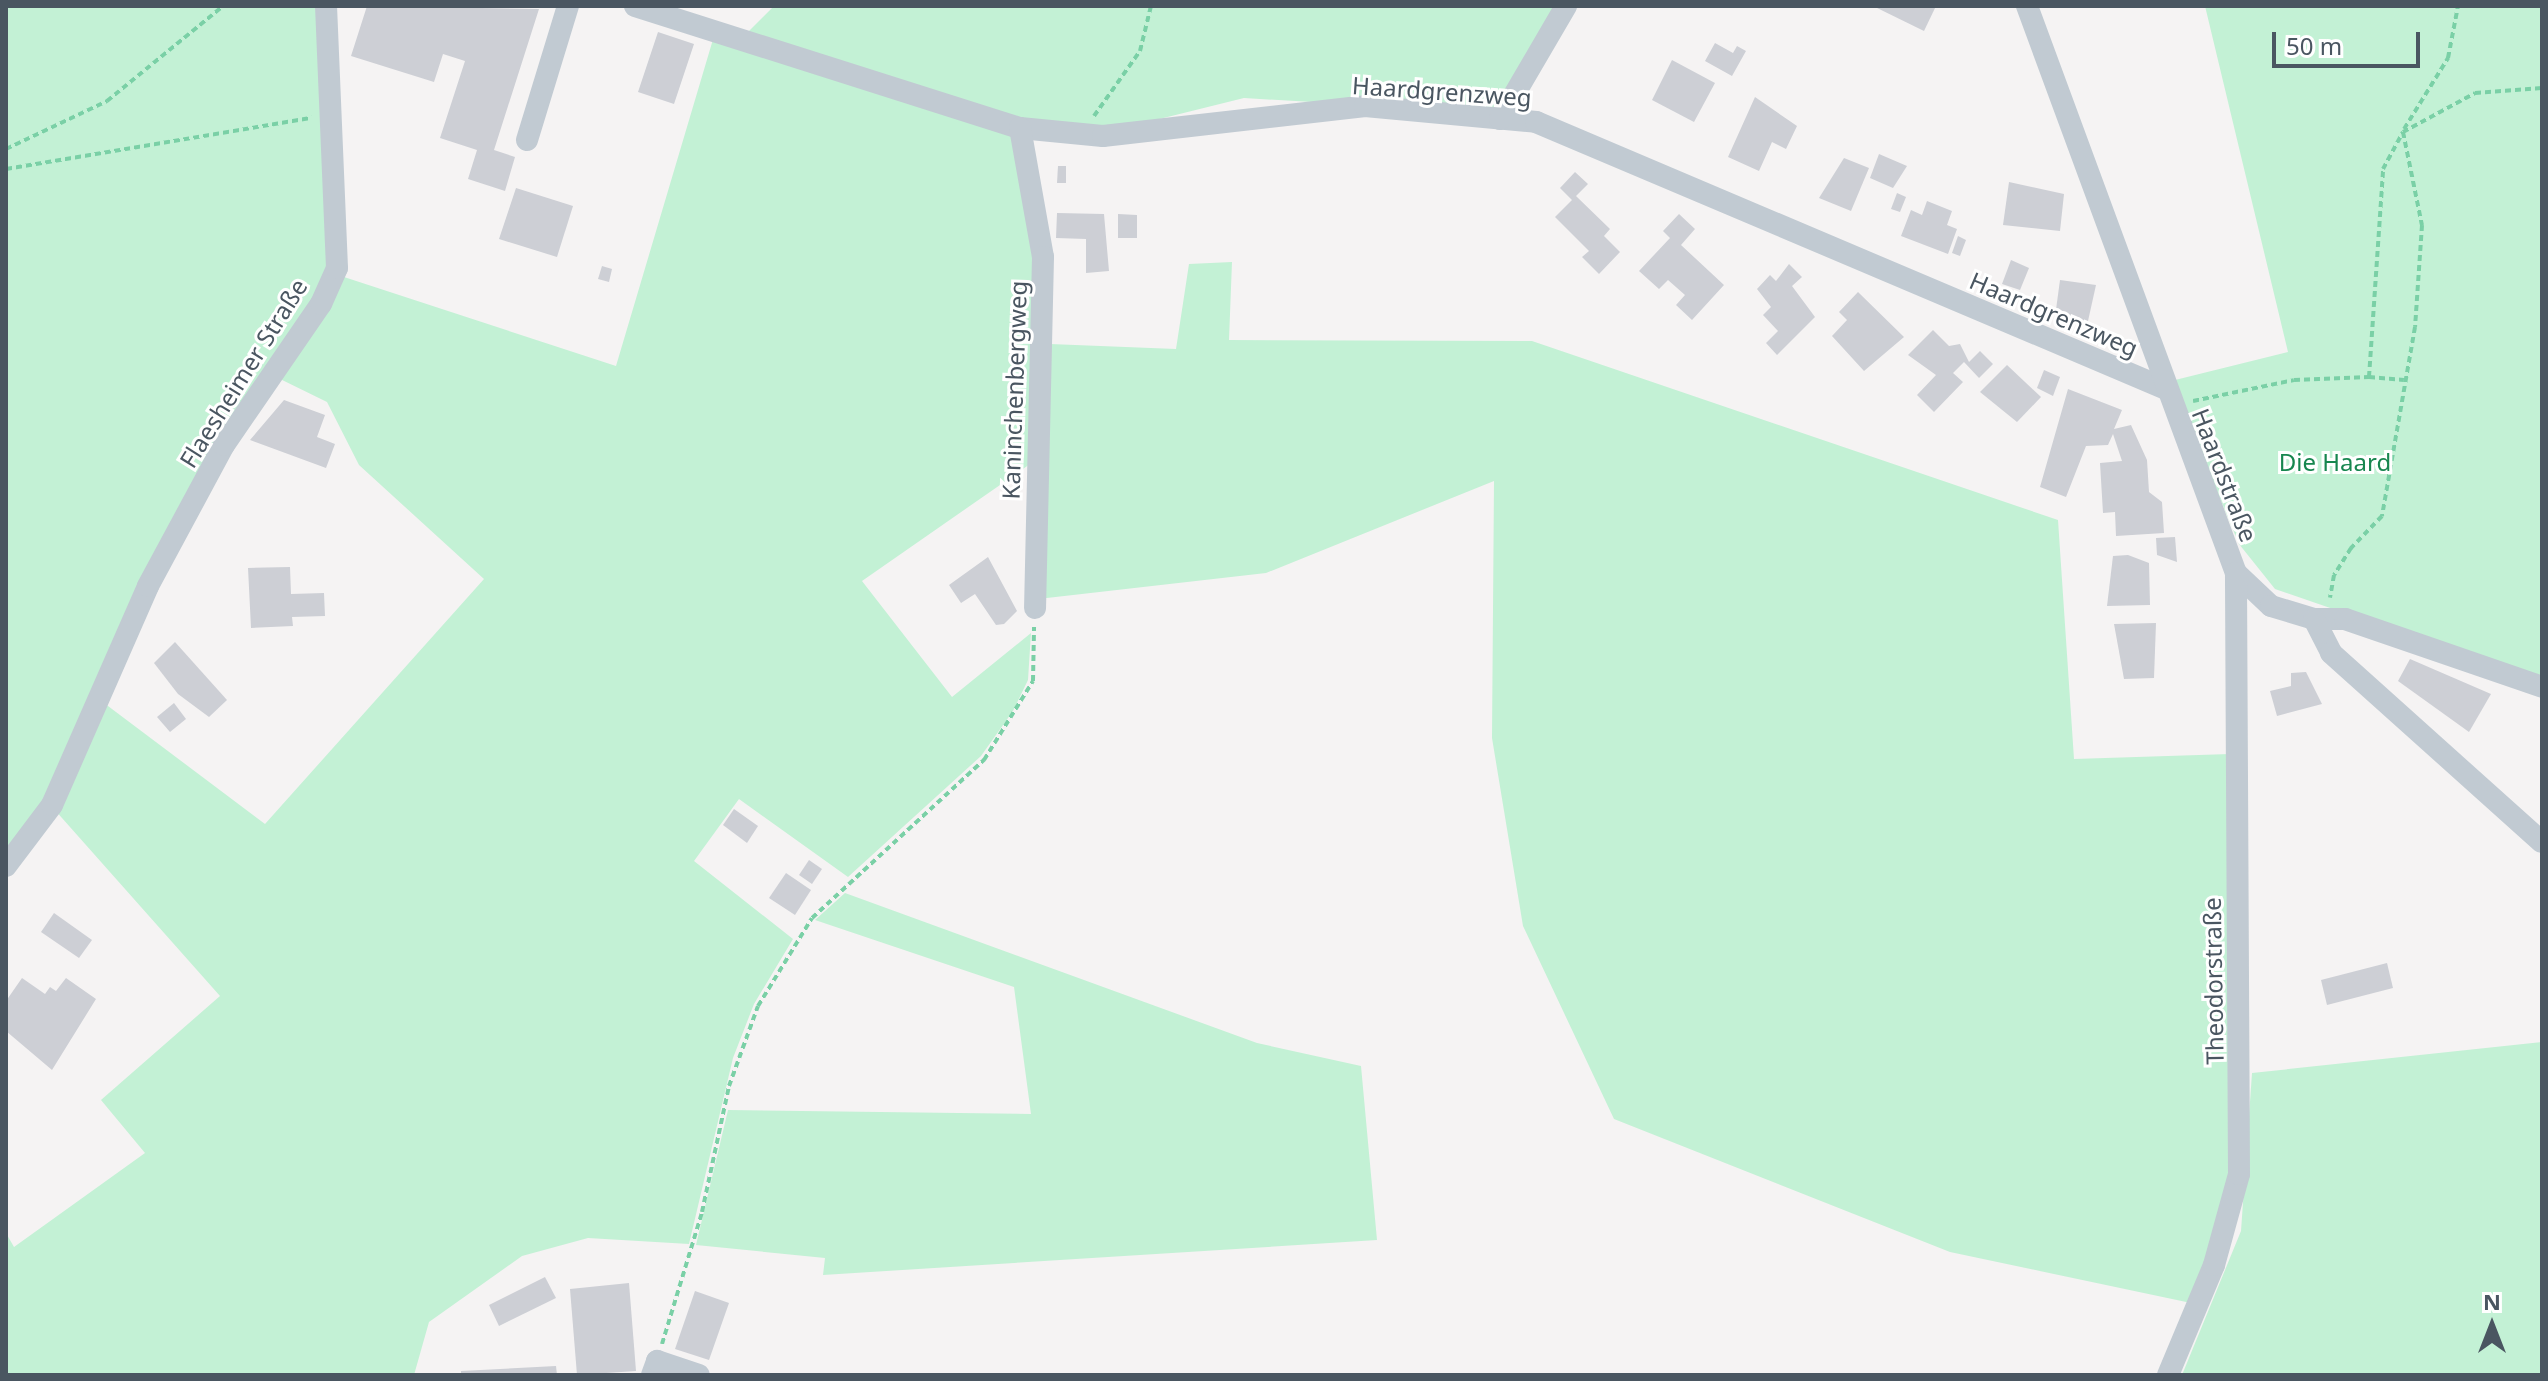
<!DOCTYPE html>
<meta charset="utf-8">
<style>
body{margin:0}
#map{position:relative;width:2548px;height:1381px;overflow:hidden;background:#f5f3f3;font-family:"Noto Sans",sans-serif}
div>[style]{position:absolute}
.green>*{inset:0;background:#c3f1d5}
.building>*{inset:0;background:#cdcfd5}
.path>*{height:4px;margin-top:-2px;transform-origin:0;background:repeating-linear-gradient(90deg,#7ad0a6 0 6px,transparent 0 10px)}
.minor>*{height:22px;margin:-11px;padding:0 11px;transform-origin:11px;border-radius:11px;background:#c1cad2}
span{translate:-50% -50%;white-space:nowrap;text-align:center;line-height:1.15;-webkit-text-stroke:6px #fff;paint-order:stroke}
.street-label{font-size:24px;color:#4a5661}
.park-label{font-size:24px;color:#17864f}
.frame{position:absolute;inset:0;border:8px solid #4a5661;pointer-events:none}
.north{position:absolute;left:2452px;top:1285px;width:80px;height:80px;-webkit-text-stroke:6px #fff;paint-order:stroke;rotate:0deg;font-size:22px;font-weight:700;line-height:32px;text-align:center;color:#4a5661}
.north::after{content:'';display:block;margin:auto;width:28px;height:36px;background:#4a5661;clip-path:polygon(50% 0,100% 100%,50% 72%,0 100%)}
.scale{position:absolute;left:2272px;top:32px;width:148px;height:36px;box-sizing:border-box;border:4px solid #4a5661;border-top:0;padding-left:10px;font-size:24px;line-height:28px;white-space:nowrap;color:#4a5661;-webkit-text-stroke:6px #fff;paint-order:stroke}
</style>
<div id="map">
<div class="green">
<i style="clip-path:polygon(6px 6px,321px 6px,339px 248px,318px 305px,248px 406px,48px 803px,6px 860px)"></i>
<i style="clip-path:polygon(774px 6px,1562px 6px,1499px 113px,1244px 98px,1103px 133px,1020px 127px,746px 34px)"></i>
<i style="clip-path:polygon(2205px 6px,2542px 6px,2542px 681px,2275px 589px,2239px 544px,2171px 381px,2288px 352px)"></i>
<i style="clip-path:polygon(714px 36px,1018px 130px,1039px 256px,1033px 462px,862px 581px,952px 697px,1031px 633px,1028px 680px,1013px 711px,981px 756px,848px 877px,739px 799px,694px 861px,793px 939px,754px 1004px,733px 1058px,689px 1244px,588px 1238px,522px 1256px,429px 1322px,414px 1375px,6px 1375px,6px 1233px,14px 1247px,145px 1153px,101px 1100px,220px 996px,54px 809px,100px 700px,265px 824px,484px 579px,359px 465px,327px 402px,276px 377px,344px 277px,616px 366px)"></i>
<i style="clip-path:polygon(1232px 262px,1229px 340px,1532px 341px,2058px 520px,2074px 759px,2230px 754px,2237px 1137px,2208px 1263px,2191px 1303px,1950px 1252px,1614px 1119px,1523px 926px,1492px 738px,1494px 481px,1266px 573px,1038px 599px,1050px 344px,1176px 349px,1189px 264px)"></i>
<i style="clip-path:polygon(845px 893px,1257px 1043px,1361px 1066px,1377px 1240px,823px 1275px,825px 1258px,696px 1245px,728px 1110px,1031px 1114px,1014px 987px,815px 920px)"></i>
<i style="clip-path:polygon(2542px 1042px,2542px 1375px,2182px 1375px,2241px 1231px,2252px 1073px)"></i>
</div>
<div class="building">
<i style="clip-path:polygon(367px 6px,539px 9px,494px 150px,515px 157px,505px 191px,468px 179px,477px 150px,440px 138px,465px 61px,443px 54px,434px 82px,351px 56px)"></i>
<i style="clip-path:polygon(1873px 6px,1936px 6px,1924px 31px)"></i>
<i style="clip-path:polygon(658px 32px,694px 44px,674px 104px,638px 92px)"></i>
<i style="clip-path:polygon(1715px 43px,1733px 53px,1737px 46px,1746px 51px,1732px 76px,1705px 61px)"></i>
<i style="clip-path:polygon(1672px 60px,1715px 83px,1694px 122px,1652px 100px)"></i>
<i style="clip-path:polygon(1755px 97px,1797px 126px,1786px 149px,1772px 142px,1759px 171px,1728px 157px)"></i>
<i style="clip-path:polygon(1879px 154px,1907px 166px,1893px 188px,1870px 178px)"></i>
<i style="clip-path:polygon(1844px 158px,1869px 168px,1851px 211px,1819px 198px)"></i>
<i style="clip-path:polygon(1058px 166px,1066px 166px,1066px 183px,1057px 183px)"></i>
<i style="clip-path:polygon(1575px 172px,1588px 184px,1576px 196px,1610px 229px,1604px 236px,1620px 252px,1599px 274px,1582px 257px,1589px 251px,1555px 217px,1572px 200px,1560px 188px)"></i>
<i style="clip-path:polygon(2009px 182px,2064px 194px,2060px 231px,2003px 225px)"></i>
<i style="clip-path:polygon(516px 188px,573px 206px,557px 257px,499px 239px)"></i>
<i style="clip-path:polygon(1897px 193px,1906px 197px,1900px 212px,1891px 209px)"></i>
<i style="clip-path:polygon(1927px 201px,1952px 211px,1947px 225px,1957px 229px,1948px 254px,1901px 236px,1911px 210px,1922px 215px)"></i>
<i style="clip-path:polygon(1057px 213px,1104px 214px,1109px 271px,1086px 273px,1086px 239px,1056px 238px)"></i>
<i style="clip-path:polygon(1118px 214px,1137px 215px,1137px 238px,1118px 238px)"></i>
<i style="clip-path:polygon(1679px 214px,1695px 229px,1681px 245px,1724px 285px,1692px 320px,1676px 305px,1685px 295px,1668px 280px,1659px 289px,1639px 271px,1670px 238px,1663px 231px)"></i>
<i style="clip-path:polygon(1958px 236px,1966px 240px,1960px 256px,1952px 253px)"></i>
<i style="clip-path:polygon(2011px 260px,2029px 268px,2020px 290px,2002px 284px)"></i>
<i style="clip-path:polygon(1789px 264px,1802px 277px,1792px 286px,1815px 317px,1777px 355px,1766px 343px,1778px 331px,1763px 315px,1771px 307px,1757px 289px,1770px 275px,1776px 281px)"></i>
<i style="clip-path:polygon(602px 266px,612px 269px,609px 282px,598px 279px)"></i>
<i style="clip-path:polygon(2060px 280px,2096px 285px,2088px 321px,2055px 317px)"></i>
<i style="clip-path:polygon(1858px 292px,1904px 337px,1864px 371px,1832px 336px,1847px 320px,1839px 312px)"></i>
<i style="clip-path:polygon(1933px 330px,1949px 346px,1960px 344px,1969px 362px,1980px 351px,1993px 364px,1979px 378px,1964px 362px,1953px 373px,1963px 382px,1934px 412px,1917px 395px,1936px 375px,1908px 355px)"></i>
<i style="clip-path:polygon(2007px 365px,2041px 397px,2017px 422px,1980px 392px)"></i>
<i style="clip-path:polygon(2044px 370px,2060px 377px,2053px 396px,2037px 388px)"></i>
<i style="clip-path:polygon(2068px 389px,2122px 410px,2114px 429px,2131px 425px,2147px 460px,2149px 492px,2162px 502px,2164px 533px,2116px 536px,2115px 512px,2103px 513px,2100px 463px,2122px 461px,2113px 434px,2108px 445px,2086px 446px,2066px 497px,2040px 487px)"></i>
<i style="clip-path:polygon(284px 400px,325px 415px,317px 437px,335px 444px,326px 468px,250px 440px)"></i>
<i style="clip-path:polygon(2175px 537px,2177px 562px,2157px 555px,2156px 538px)"></i>
<i style="clip-path:polygon(2128px 555px,2149px 563px,2150px 605px,2107px 606px,2113px 556px)"></i>
<i style="clip-path:polygon(988px 557px,1017px 611px,1004px 624px,996px 625px,975px 594px,961px 603px,949px 585px)"></i>
<i style="clip-path:polygon(290px 567px,291px 594px,324px 593px,325px 616px,292px 617px,293px 626px,251px 628px,248px 568px)"></i>
<i style="clip-path:polygon(2156px 623px,2154px 678px,2124px 679px,2114px 624px)"></i>
<i style="clip-path:polygon(175px 642px,227px 700px,209px 717px,178px 694px,154px 663px)"></i>
<i style="clip-path:polygon(2410px 659px,2491px 694px,2469px 732px,2398px 681px)"></i>
<i style="clip-path:polygon(2306px 672px,2322px 704px,2277px 716px,2270px 691px,2291px 686px,2291px 673px)"></i>
<i style="clip-path:polygon(174px 703px,186px 719px,170px 732px,157px 717px)"></i>
<i style="clip-path:polygon(734px 809px,758px 826px,747px 843px,723px 825px)"></i>
<i style="clip-path:polygon(809px 860px,822px 869px,812px 884px,799px 875px)"></i>
<i style="clip-path:polygon(786px 873px,811px 890px,795px 915px,769px 898px)"></i>
<i style="clip-path:polygon(54px 913px,92px 940px,79px 958px,41px 932px)"></i>
<i style="clip-path:polygon(2387px 963px,2393px 988px,2327px 1005px,2321px 980px)"></i>
<i style="clip-path:polygon(22px 978px,45px 994px,50px 987px,56px 991px,66px 978px,96px 999px,52px 1070px,6px 1031px,6px 1001px)"></i>
<i style="clip-path:polygon(545px 1277px,556px 1298px,499px 1326px,489px 1305px)"></i>
<i style="clip-path:polygon(629px 1283px,636px 1371px,577px 1375px,570px 1289px)"></i>
<i style="clip-path:polygon(695px 1291px,729px 1303px,709px 1360px,675px 1349px)"></i>
<i style="clip-path:polygon(556px 1366px,557px 1375px,461px 1375px,461px 1371px)"></i>
</div>
<div class="path">
<i style="left:1094px;top:116px;width:80px;rotate:-54.7deg"></i>
<i style="left:1140px;top:51px;width:46px;rotate:-76.3deg"></i>
<i style="left:2404px;top:129px;width:84px;rotate:-58.2deg"></i>
<i style="left:2448px;top:58px;width:53px;rotate:-79.1deg"></i>
<i style="left:2403px;top:132px;width:82px;rotate:-28.4deg"></i>
<i style="left:2475px;top:93px;width:67px;rotate:-4.3deg"></i>
<i style="left:6px;top:149px;width:112px;rotate:-25.4deg"></i>
<i style="left:107px;top:101px;width:150px;rotate:-39.3deg"></i>
<i style="left:6px;top:169px;width:310px;rotate:-9.5deg"></i>
<i style="left:2369px;top:377px;width:35px;rotate:5deg"></i>
<i style="left:2193px;top:401px;width:103px;rotate:-11.7deg"></i>
<i style="left:2294px;top:380px;width:75px;rotate:-2.3deg"></i>
<i style="left:2369px;top:377px;width:208px;rotate:-86.1deg"></i>
<i style="left:2383px;top:169px;width:42px;rotate:-61.6deg"></i>
<i style="left:2403px;top:132px;width:95px;rotate:78.5deg"></i>
<i style="left:2422px;top:225px;width:102px;rotate:93.9deg"></i>
<i style="left:2415px;top:327px;width:192px;rotate:99.9deg"></i>
<i style="left:2382px;top:516px;width:45px;rotate:134.1deg"></i>
<i style="left:2351px;top:548px;width:32px;rotate:122deg"></i>
<i style="left:2334px;top:575px;width:23px;rotate:100deg"></i>
<i style="left:662px;top:1344px;width:138px;rotate:-73.1deg"></i>
<i style="left:702px;top:1212px;width:129px;rotate:-77.9deg"></i>
<i style="left:729px;top:1086px;width:85px;rotate:-70.1deg"></i>
<i style="left:758px;top:1006px;width:103px;rotate:-58.5deg"></i>
<i style="left:812px;top:918px;width:234px;rotate:-42.6deg"></i>
<i style="left:984px;top:760px;width:93px;rotate:-58.2deg"></i>
<i style="left:1033px;top:681px;width:54px;rotate:-88.9deg"></i>
</div>
<div class="minor">
<i style="left:635px;top:6px;width:404px;rotate:17.6deg"></i>
<i style="left:1020px;top:128px;width:83px;rotate:5.5deg"></i>
<i style="left:1103px;top:136px;width:264px;rotate:-6.5deg"></i>
<i style="left:1365px;top:106px;width:172px;rotate:5.3deg"></i>
<i style="left:1536px;top:122px;width:682px;rotate:22.96deg"></i>
<i style="left:2027px;top:6px;width:604px;rotate:69.77deg"></i>
<i style="left:2236px;top:573px;width:48px;rotate:43.3deg"></i>
<i style="left:2271px;top:606px;width:45px;rotate:16.8deg"></i>
<i style="left:2314px;top:619px;width:31px"></i>
<i style="left:2345px;top:619px;width:208px;rotate:19deg"></i>
<i style="left:1500px;top:119px;width:131px;rotate:-59.7deg"></i>
<i style="left:1020px;top:128px;width:131px;rotate:79.9deg"></i>
<i style="left:1043px;top:257px;width:351px;rotate:91.3deg"></i>
<i style="left:527px;top:140px;width:140px;rotate:-73deg"></i>
<i style="left:2314px;top:619px;width:38px;rotate:63deg"></i>
<i style="left:2331px;top:653px;width:283px;rotate:41.9deg"></i>
<i style="left:6px;top:866px;width:76px;rotate:-53deg"></i>
<i style="left:52px;top:805px;width:239px;rotate:-66.3deg"></i>
<i style="left:148px;top:586px;width:160px;rotate:-61.7deg"></i>
<i style="left:224px;top:445px;width:171px;rotate:-55.5deg"></i>
<i style="left:321px;top:304px;width:39px;rotate:-66deg"></i>
<i style="left:337px;top:268px;width:262px;rotate:-92.4deg"></i>
<i style="left:652px;top:1375px;width:15px;rotate:-70deg"></i>
<i style="left:657px;top:1361px;width:44px;rotate:18.4deg"></i>
<i style="left:2168px;top:1375px;width:119px;rotate:-67.3deg"></i>
<i style="left:2214px;top:1265px;width:94px;rotate:-74.6deg"></i>
<i style="left:2239px;top:1174px;width:601px;rotate:-90.29deg"></i>
</div>
<div class="street-label">
<span style="left:1442px;top:91px;rotate:4deg">Haardgrenzweg</span>
<span style="left:2054px;top:314px;rotate:23deg">Haardgrenzweg</span>
<span style="left:243px;top:373px;rotate:-58deg">Flaesheimer Straße</span>
<span style="left:1014px;top:390px;rotate:-88deg">Kaninchenbergweg</span>
<span style="left:2225px;top:475px;rotate:69deg">Haardstraße</span>
<span style="left:2213px;top:981px;rotate:-91deg">Theodorstraße</span>
</div>
<div class="park-label">
<span style="left:2335px;top:462px">Die Haard</span>
</div>
<div class="frame"></div>
<div class="north">N</div>
<div class="scale">50 m</div>
</div>
